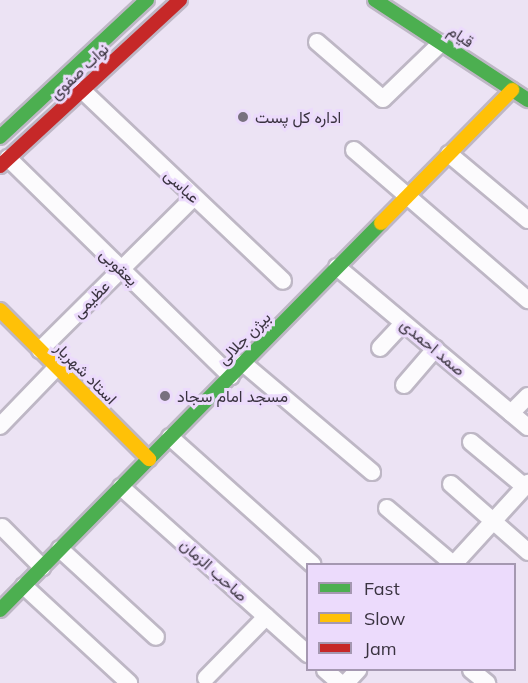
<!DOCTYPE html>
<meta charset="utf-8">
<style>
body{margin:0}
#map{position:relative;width:528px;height:683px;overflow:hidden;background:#ece3f4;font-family:Mulish,Vazirmatn,sans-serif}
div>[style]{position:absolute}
.roads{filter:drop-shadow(2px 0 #beb7c5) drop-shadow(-2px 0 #beb7c5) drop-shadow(0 2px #beb7c5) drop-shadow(0 -2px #beb7c5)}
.street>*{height:16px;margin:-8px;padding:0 8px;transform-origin:8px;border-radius:8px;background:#fcfbfd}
.fast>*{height:14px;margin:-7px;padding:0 7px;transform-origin:7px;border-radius:7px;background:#4caf50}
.slow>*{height:14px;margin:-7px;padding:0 7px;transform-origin:7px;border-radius:7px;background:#ffc107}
.jam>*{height:14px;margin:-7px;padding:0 7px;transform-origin:7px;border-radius:7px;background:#c62828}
.dots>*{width:16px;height:16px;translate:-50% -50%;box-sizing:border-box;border:3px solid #ecdbfc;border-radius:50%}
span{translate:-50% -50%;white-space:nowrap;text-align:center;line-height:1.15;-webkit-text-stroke:6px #ecdbfc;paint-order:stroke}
.street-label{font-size:16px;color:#3a3340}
.poi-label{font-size:16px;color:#3a3340}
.left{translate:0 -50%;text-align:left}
.legend{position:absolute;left:306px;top:563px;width:210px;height:108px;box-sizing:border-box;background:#ecdbfc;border:2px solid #a598b1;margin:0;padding:8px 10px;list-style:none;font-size:18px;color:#3a3340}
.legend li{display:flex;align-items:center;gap:12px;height:30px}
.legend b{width:30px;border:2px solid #a598b1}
</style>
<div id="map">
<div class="roads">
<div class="street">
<i style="left:317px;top:42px;width:87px;rotate:40.8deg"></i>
<i style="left:383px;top:99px;width:81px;rotate:-44deg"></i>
<i style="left:82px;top:90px;width:277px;rotate:43.5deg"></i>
<i style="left:354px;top:150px;width:230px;rotate:40.8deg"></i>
<i style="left:449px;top:154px;width:103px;rotate:39.9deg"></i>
<i style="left:8px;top:158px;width:312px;rotate:44.4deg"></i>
<i style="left:337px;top:267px;width:249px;rotate:40deg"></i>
<i style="left:380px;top:348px;width:34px;rotate:-47deg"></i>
<i style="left:40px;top:350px;width:217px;rotate:-44.8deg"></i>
<i style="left:243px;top:363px;width:169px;rotate:40.2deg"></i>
<i style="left:404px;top:385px;width:48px;rotate:-49.3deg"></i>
<i style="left:511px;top:413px;width:24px;rotate:-45deg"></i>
<i style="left:0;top:426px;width:82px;rotate:-46deg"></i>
<i style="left:170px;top:437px;width:191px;rotate:41.8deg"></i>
<i style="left:471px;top:442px;width:70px;rotate:39.8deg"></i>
<i style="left:451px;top:484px;width:103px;rotate:41.4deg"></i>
<i style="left:121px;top:487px;width:251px;rotate:41.8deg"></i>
<i style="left:387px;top:508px;width:87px;rotate:40.3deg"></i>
<i style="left:2px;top:527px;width:57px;rotate:45deg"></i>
<i style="left:60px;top:549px;width:130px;rotate:42.5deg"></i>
<i style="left:454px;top:564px;width:110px;rotate:-47.6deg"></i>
<i style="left:24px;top:586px;width:143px;rotate:42.7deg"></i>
<i style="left:325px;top:670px;width:20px;rotate:41deg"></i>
<i style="left:471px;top:670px;width:21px;rotate:39deg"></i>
<i style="left:206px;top:678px;width:86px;rotate:-45.5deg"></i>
<i style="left:346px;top:683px;width:18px;rotate:-47deg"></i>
</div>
<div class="fast">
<i style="left:375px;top:0;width:183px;rotate:33.2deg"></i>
<i style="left:0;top:137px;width:201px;rotate:-43deg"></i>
<i style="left:0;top:610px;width:543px;rotate:-45.45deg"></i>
</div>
<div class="slow">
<i style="left:381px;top:223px;width:187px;rotate:-45.4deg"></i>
<i style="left:0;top:310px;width:211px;rotate:45deg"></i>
</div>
<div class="jam">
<i style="left:0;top:166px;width:245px;rotate:-42.7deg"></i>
</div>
</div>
<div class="dots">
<i style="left:243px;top:117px;background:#78717f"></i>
<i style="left:165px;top:396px;background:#78717f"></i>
</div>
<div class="street-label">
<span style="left:461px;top:36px;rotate:33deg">قیام</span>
<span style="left:79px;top:71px;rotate:-43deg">نواب صفوی</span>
<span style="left:182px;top:186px;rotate:43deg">عباسی</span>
<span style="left:119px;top:267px;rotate:44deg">یعقوبی</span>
<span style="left:91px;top:299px;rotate:-45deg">عظیمی</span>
<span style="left:244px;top:338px;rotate:-45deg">بیژن جلالی</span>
<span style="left:433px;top:347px;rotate:40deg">صمد احمدی</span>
<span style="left:86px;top:373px;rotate:45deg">استاد شهریار</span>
<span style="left:214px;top:570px;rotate:42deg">صاحب الزمان</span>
</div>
<div class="poi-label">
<span class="left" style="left:255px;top:117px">اداره کل پست</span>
<span class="left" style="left:177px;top:396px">مسجد امام سجاد</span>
</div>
<ul class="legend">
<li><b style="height:8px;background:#4caf50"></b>Fast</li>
<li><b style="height:8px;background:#ffc107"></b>Slow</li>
<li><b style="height:8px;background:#c62828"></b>Jam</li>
</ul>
</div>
